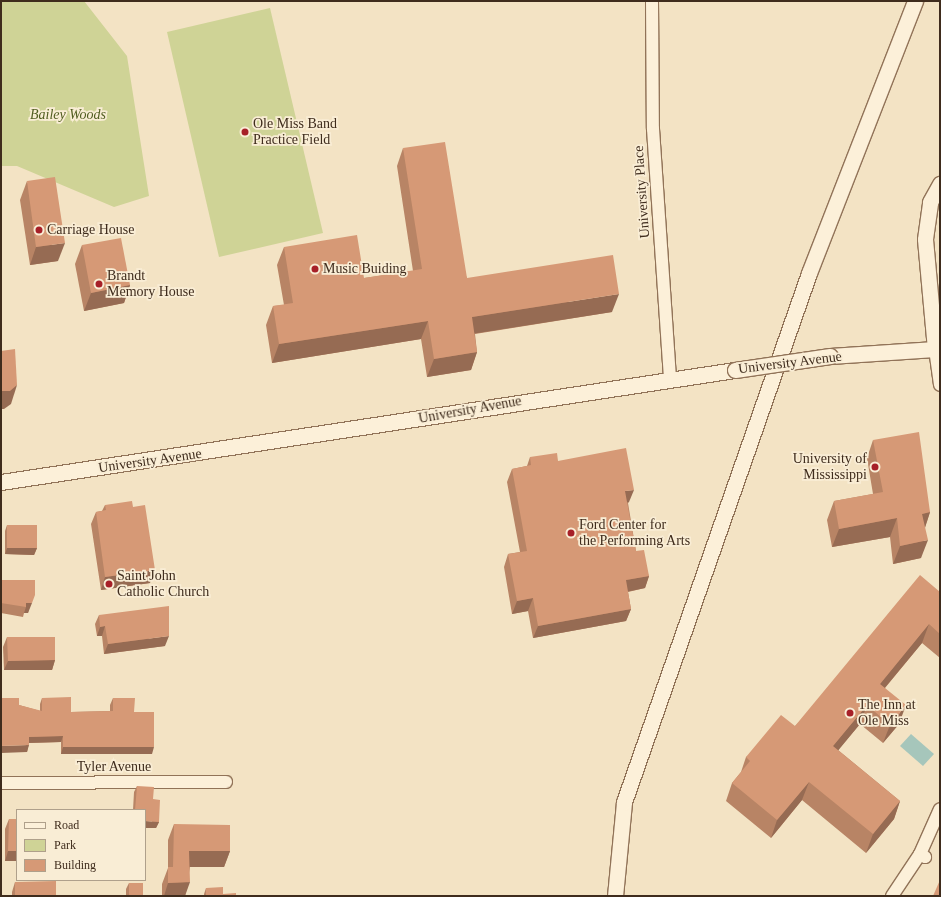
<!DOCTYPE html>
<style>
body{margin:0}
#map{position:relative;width:941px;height:897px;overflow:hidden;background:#f3e3c4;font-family:Georgia,serif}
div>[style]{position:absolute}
.green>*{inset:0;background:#cfd396}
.water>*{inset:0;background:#a6c6bb}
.roads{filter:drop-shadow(1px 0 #917358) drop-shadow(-1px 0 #917358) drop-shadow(0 1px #917358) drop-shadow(0 -1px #917358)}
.minor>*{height:12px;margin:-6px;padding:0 6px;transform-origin:6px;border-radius:6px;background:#fcf0d9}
.tertiary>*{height:15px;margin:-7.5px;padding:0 7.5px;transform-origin:7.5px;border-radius:7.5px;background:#fcf0d9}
.bridges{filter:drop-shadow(1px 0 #917358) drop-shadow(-1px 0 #917358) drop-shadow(0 1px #917358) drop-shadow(0 -1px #917358)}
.tertiary-bridge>*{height:15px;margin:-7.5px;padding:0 7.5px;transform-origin:7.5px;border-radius:7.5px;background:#fcf0d9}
.wall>*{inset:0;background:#b88465}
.shaded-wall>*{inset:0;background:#966b53}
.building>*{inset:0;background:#d69976}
.dots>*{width:11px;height:11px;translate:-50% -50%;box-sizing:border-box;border:2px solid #f9edd5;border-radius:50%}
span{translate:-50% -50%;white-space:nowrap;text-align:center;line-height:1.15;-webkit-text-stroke:3.5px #f9edd5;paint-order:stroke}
.park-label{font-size:14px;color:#525e21;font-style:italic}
.poi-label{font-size:14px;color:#3f2c1d}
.left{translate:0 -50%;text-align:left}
.right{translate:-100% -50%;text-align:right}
.street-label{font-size:14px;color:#3f2c1d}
.frame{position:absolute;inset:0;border:2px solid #3f2c1d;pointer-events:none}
.legend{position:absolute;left:16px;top:809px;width:130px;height:72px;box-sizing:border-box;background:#f9edd5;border:1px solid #afa08b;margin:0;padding:5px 7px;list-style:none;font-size:12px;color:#3f2c1d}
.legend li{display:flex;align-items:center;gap:8px;height:20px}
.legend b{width:20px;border:1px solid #afa08b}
</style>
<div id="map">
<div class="green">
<i style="clip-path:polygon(1px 1px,84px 1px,127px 56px,149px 196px,114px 207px,17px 166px,1px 166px)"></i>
<i style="clip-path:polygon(270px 8px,323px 233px,219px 257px,167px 32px)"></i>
</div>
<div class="water">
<i style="clip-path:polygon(911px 734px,934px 754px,923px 766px,900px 746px)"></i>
</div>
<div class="roads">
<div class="minor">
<i style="left:652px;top:1px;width:128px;rotate:89.6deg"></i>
<i style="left:653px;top:129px;width:252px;rotate:86.1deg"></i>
<i style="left:940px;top:349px;width:5px;rotate:180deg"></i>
<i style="left:935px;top:349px;width:36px;rotate:82deg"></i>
<i style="left:1px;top:783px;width:225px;rotate:-0.3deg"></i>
<i style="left:920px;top:854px;width:49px;rotate:-66deg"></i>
<i style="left:892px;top:896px;width:50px;rotate:-56.3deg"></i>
<i style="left:920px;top:854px;width:6px;rotate:31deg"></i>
</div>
<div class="tertiary">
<i style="left:830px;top:356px;width:105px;rotate:-3.8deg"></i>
<i style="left:935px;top:349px;width:110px;rotate:-95.2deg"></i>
<i style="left:925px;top:239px;width:37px;rotate:-82deg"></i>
<i style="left:930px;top:202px;width:21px;rotate:-61deg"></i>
<i style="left:1px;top:482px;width:742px;rotate:-8.68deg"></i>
<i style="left:615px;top:896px;width:94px;rotate:-84.5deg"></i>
<i style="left:624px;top:802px;width:560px;rotate:-70.72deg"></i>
<i style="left:809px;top:273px;width:292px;rotate:-68.7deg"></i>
</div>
</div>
<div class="bridges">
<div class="tertiary-bridge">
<i style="left:735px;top:370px;width:96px;rotate:-8.4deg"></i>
</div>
</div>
<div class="wall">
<i style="clip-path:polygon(403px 148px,467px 278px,612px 312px,475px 334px,477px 352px,471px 370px,427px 377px,421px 339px,272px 363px,266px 325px,273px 306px,284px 305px,277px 265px,284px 247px,364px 278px,413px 271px,397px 166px)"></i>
<i style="clip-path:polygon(27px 181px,58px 261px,30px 265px,20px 200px)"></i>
<i style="clip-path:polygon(82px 245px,130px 285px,124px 303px,84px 311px,75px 264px)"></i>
<i style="clip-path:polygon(873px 440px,930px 512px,925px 527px,921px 558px,893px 564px,890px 537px,832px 547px,827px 520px,834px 501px,873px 494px,867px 458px)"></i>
<i style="clip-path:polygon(530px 457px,558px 461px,629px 502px,628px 503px,636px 551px,649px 576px,645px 588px,628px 592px,631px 609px,626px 621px,533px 638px,528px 611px,512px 614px,504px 567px,508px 554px,520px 552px,507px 482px,512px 469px,527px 466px)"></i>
<i style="clip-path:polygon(105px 505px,133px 507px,150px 583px,101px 590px,91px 524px,96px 512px,102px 511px)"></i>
<i style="clip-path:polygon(7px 525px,37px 548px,34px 555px,5px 554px,5px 531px)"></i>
<i style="clip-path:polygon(1px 580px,35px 580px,28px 613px,24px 613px,23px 617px,1px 613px)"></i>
<i style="clip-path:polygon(940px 592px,940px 658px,922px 643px,885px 688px,899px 724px,883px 743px,860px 724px,838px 750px,900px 801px,894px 819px,866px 853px,802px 800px,771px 838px,726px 801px,732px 783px,741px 772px,746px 757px,795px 726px)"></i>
<i style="clip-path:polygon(99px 615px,165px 646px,104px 654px,102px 636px,97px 636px,95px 624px)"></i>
<i style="clip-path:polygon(7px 637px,55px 660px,52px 670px,4px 670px,3px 647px)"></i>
<i style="clip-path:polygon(42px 698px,71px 712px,110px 711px,110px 705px,113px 698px,134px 712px,152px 754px,61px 754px,61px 742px,29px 743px,27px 752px,19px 705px,40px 711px,40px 704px)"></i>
<i style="clip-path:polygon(137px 786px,153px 799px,159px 822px,156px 828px,145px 810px,133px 810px,134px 792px)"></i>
<i style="clip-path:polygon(9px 819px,17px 819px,17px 861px,5px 861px,5px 829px)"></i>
<i style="clip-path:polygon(174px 824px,230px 851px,224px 867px,190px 867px,185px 896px,162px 896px,162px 884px,168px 868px,168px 840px)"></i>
<i style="clip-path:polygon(15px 882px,56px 896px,12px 896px,12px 892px)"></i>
<i style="clip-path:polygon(129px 883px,143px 896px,126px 896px,126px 889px)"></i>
<i style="clip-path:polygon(206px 888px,223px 894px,236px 896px,204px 896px,204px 894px)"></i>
</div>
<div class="shaded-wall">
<i style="clip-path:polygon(65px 243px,58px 261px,30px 265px,36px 247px)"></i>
<i style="clip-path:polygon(130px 285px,124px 303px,84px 311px,91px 293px)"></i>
<i style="clip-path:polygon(619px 294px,612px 312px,465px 335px,472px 317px)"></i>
<i style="clip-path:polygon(428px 321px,421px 339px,272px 363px,279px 344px)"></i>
<i style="clip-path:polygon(477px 352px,471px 370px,427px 377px,434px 359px)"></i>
<i style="clip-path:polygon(17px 385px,11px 404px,4px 409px,1px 409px,1px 391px)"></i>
<i style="clip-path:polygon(634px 490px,629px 502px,621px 504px,625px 491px)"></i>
<i style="clip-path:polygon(930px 512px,924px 531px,922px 514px)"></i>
<i style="clip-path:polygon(897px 518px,890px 537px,832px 547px,839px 529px)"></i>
<i style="clip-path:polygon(928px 540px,921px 558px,893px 564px,900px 546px)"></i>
<i style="clip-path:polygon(7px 548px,37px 548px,34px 555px,5px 554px)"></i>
<i style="clip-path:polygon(155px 570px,150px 583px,101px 590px,105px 577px)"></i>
<i style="clip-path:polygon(649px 576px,645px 588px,621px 593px,626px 580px)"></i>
<i style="clip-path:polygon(533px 598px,528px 611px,512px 614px,517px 601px)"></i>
<i style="clip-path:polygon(26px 603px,32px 603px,28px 613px,24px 613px,26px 607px)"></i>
<i style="clip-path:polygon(631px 609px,626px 621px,533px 638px,538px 626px)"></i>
<i style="clip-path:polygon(929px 624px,922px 643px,873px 702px,880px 684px)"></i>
<i style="clip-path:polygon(105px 626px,102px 636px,97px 636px,100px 627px)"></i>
<i style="clip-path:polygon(169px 636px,165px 646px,104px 654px,108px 644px)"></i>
<i style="clip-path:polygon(55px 660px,52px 670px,4px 670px,8px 661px)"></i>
<i style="clip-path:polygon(867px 705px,860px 724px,827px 764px,833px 746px)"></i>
<i style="clip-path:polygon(906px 705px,899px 724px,883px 743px,890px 725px)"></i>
<i style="clip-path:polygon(63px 736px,61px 742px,26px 743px,29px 737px)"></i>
<i style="clip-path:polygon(29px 745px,27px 752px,1px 753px,1px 746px)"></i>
<i style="clip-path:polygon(63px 747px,154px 747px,152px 754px,61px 754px)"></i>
<i style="clip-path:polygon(809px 782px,802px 800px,771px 838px,777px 820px)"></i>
<i style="clip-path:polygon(900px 801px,894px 819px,866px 853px,873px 834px)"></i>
<i style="clip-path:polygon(145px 821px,159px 822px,156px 828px,145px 828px)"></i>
<i style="clip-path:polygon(8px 851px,17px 851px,17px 861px,5px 861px)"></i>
<i style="clip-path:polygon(189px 851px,230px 851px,224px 867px,183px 867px)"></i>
<i style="clip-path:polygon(190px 882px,185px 896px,164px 896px,168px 883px)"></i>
</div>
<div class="building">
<i style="clip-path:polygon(445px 142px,467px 278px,613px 255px,619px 294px,472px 317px,477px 352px,434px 359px,428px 321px,279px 344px,273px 306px,293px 303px,284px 247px,357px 235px,364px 278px,422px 269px,403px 148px)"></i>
<i style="clip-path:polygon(55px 177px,65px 243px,36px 247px,27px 181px)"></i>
<i style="clip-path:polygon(121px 238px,130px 285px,91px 293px,82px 245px)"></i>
<i style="clip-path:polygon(15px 349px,17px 385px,10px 391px,1px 391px,1px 351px)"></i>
<i style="clip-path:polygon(919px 432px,930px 512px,922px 514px,928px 540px,900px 546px,897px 518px,839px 529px,834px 501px,883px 492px,873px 440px)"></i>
<i style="clip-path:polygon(626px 448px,634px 490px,625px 491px,636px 551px,644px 550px,649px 576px,626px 580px,631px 609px,538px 626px,533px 598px,517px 601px,508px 554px,527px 551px,512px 469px,531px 465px,530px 457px,557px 453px,558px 461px)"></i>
<i style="clip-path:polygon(132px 501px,133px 507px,145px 505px,155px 570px,105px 577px,96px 512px,106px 510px,105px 505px)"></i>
<i style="clip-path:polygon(7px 525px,37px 525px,37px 548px,7px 548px)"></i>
<i style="clip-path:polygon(920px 575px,940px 592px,940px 634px,929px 624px,880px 684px,906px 705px,890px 725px,867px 705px,833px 746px,900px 801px,873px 834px,809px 782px,777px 820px,732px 783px,750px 761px,746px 757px,781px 715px,795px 726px)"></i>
<i style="clip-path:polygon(1px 580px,35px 580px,35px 595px,32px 603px,26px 603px,26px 607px,1px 603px)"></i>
<i style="clip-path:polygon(169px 606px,169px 636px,108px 644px,105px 626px,100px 627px,99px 615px)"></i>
<i style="clip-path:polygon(7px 637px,55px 637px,55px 660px,8px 661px)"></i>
<i style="clip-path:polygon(71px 697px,71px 712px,113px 711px,113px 698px,135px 698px,134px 712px,154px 712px,154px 747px,63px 747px,63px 736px,29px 737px,29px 745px,1px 746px,1px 698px,19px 698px,19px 705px,42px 711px,42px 698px)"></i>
<i style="clip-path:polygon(137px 786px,154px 787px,153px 799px,160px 800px,159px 822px,145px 821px,145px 810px,135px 810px)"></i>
<i style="clip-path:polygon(9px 819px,17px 819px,17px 851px,8px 851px)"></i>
<i style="clip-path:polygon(174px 824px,230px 825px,230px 851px,189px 851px,190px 882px,168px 883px,168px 867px,173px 867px)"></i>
<i style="clip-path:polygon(940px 880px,940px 896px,933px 896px)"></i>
<i style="clip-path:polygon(56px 881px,56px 896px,15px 896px,15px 882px)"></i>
<i style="clip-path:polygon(129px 883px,143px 883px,143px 896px,129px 896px)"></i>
<i style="clip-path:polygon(223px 887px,223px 894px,236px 893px,236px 896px,206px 896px,206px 888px)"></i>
</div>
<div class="dots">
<i style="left:245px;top:132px;background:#a72028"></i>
<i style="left:39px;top:230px;background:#a72028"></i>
<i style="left:315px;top:269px;background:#a72028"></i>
<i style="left:99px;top:284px;background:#a72028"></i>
<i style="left:875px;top:467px;background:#a72028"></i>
<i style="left:571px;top:533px;background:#a72028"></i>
<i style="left:109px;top:584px;background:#a72028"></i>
<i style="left:850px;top:713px;background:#a72028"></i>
</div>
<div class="park-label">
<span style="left:68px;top:115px">Bailey Woods</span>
</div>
<div class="poi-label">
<span class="left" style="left:253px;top:132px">Ole Miss Band<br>Practice Field</span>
<span class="left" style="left:47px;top:230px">Carriage House</span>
<span class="left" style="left:323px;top:269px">Music Buiding</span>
<span class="left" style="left:107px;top:284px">Brandt<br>Memory House</span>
<span class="right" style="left:867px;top:467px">University of<br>Mississippi</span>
<span class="left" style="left:579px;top:533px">Ford Center for<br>the Performing Arts</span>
<span class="left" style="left:117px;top:584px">Saint John<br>Catholic Church</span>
<span class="left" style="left:858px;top:713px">The Inn at<br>Ole Miss</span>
</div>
<div class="street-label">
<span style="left:642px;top:192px;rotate:-94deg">University Place</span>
<span style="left:790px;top:363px;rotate:-7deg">University Avenue</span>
<span style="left:470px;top:410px;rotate:-10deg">University Avenue</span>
<span style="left:150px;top:461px;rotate:-8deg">University Avenue</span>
<span style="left:114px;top:767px">Tyler Avenue</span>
</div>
<div class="frame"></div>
<ul class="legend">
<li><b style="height:5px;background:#fcf0d9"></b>Road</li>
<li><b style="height:11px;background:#cfd396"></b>Park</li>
<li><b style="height:11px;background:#d69976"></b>Building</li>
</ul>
</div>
